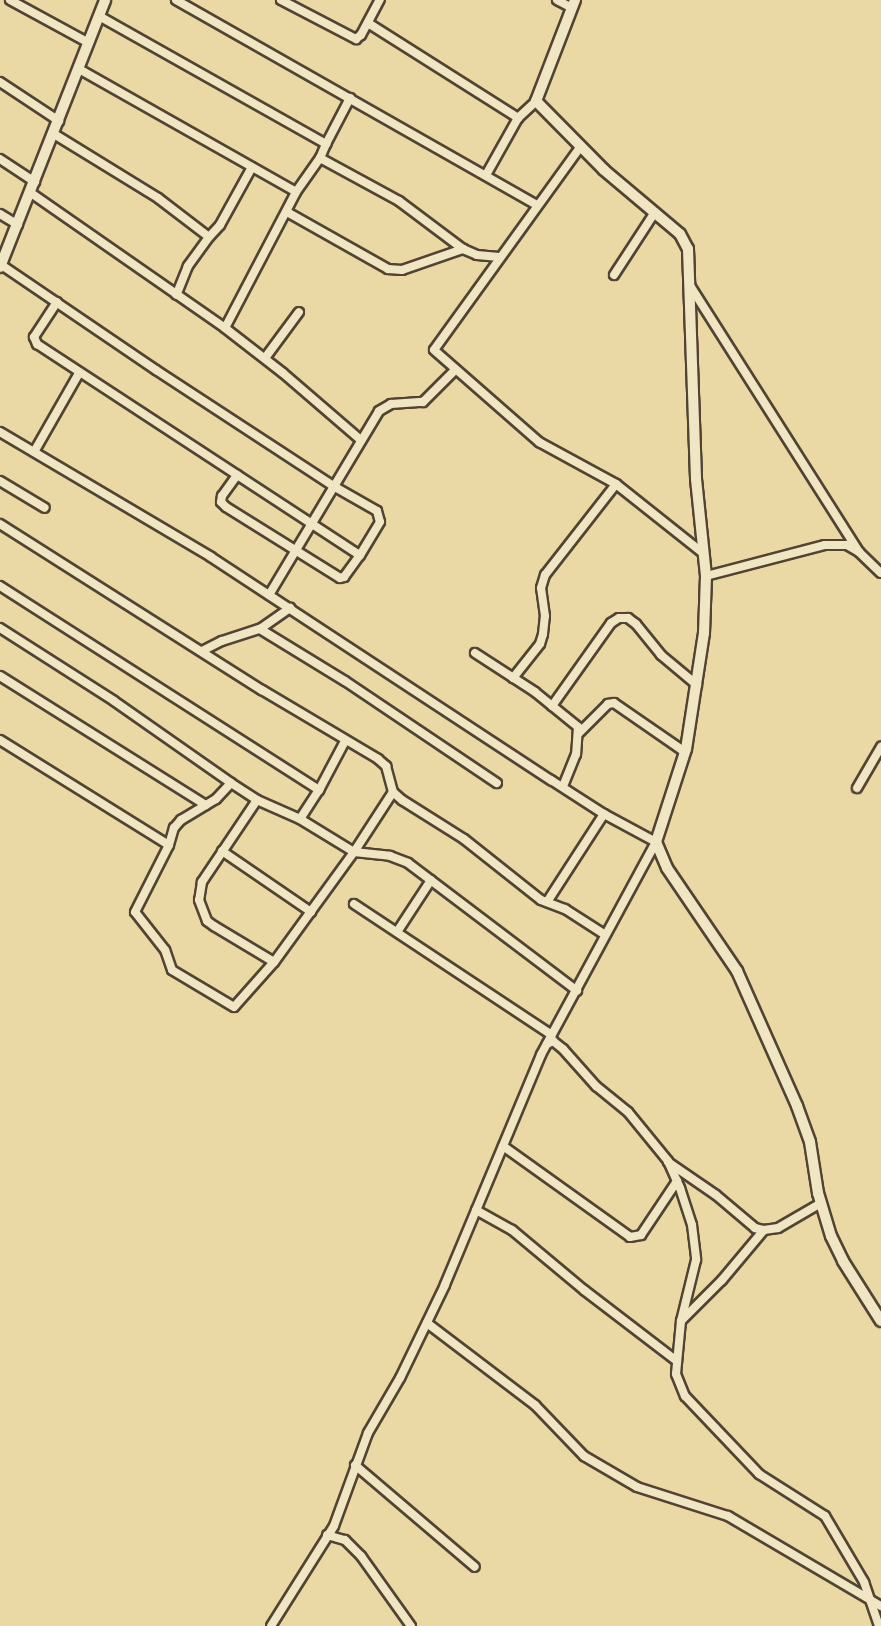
<!DOCTYPE html>
<style>
body{margin:0}
#map{position:relative;width:881px;height:1626px;overflow:hidden;background:#ead8a5;font-family:"Libre Bodoni",serif}
div>[style]{position:absolute}
.roads{filter:drop-shadow(2px 0 #514432) drop-shadow(-2px 0 #514432) drop-shadow(0 2px #514432) drop-shadow(0 -2px #514432)}
.street>*{height:8px;margin:-4px;padding:0 4px;transform-origin:4px;border-radius:4px;background:#f1e6c4}
.secondary>*{height:10px;margin:-5px;padding:0 5px;transform-origin:5px;border-radius:5px;background:#f1e6c4}
span{translate:-50% -50%;white-space:nowrap;text-align:center;line-height:1.15;-webkit-text-stroke:4.5px #f1e6c4;paint-order:stroke}
</style>
<div id="map">
<div class="roads">
<div class="street">
<i style="left:10px;top:0;width:90px;rotate:28.6deg"></i>
<i style="left:176px;top:0;width:415px;rotate:29.6deg"></i>
<i style="left:281px;top:0;width:85px;rotate:27.5deg"></i>
<i style="left:356px;top:39px;width:6px;rotate:-39deg"></i>
<i style="left:361px;top:35px;width:40px;rotate:-62deg"></i>
<i style="left:557px;top:0;width:17px;rotate:28deg"></i>
<i style="left:99px;top:16px;width:261px;rotate:29.4deg"></i>
<i style="left:326px;top:144px;width:15px;rotate:113deg"></i>
<i style="left:320px;top:158px;width:90px;rotate:28.6deg"></i>
<i style="left:399px;top:201px;width:80px;rotate:36.9deg"></i>
<i style="left:463px;top:249px;width:15px;rotate:23deg"></i>
<i style="left:477px;top:255px;width:22px;rotate:5deg"></i>
<i style="left:368px;top:23px;width:178px;rotate:32.3deg"></i>
<i style="left:518px;top:118px;width:25px;rotate:-43deg"></i>
<i style="left:79px;top:69px;width:249px;rotate:29.5deg"></i>
<i style="left:0;top:82px;width:71px;rotate:33.5deg"></i>
<i style="left:54px;top:134px;width:122px;rotate:31.6deg"></i>
<i style="left:158px;top:198px;width:64px;rotate:37.4deg"></i>
<i style="left:209px;top:237px;width:36px;rotate:126deg"></i>
<i style="left:188px;top:266px;width:31px;rotate:112deg"></i>
<i style="left:326px;top:144px;width:52px;rotate:-62.4deg"></i>
<i style="left:581px;top:146px;width:251px;rotate:125.8deg"></i>
<i style="left:434px;top:350px;width:140px;rotate:41.2deg"></i>
<i style="left:539px;top:442px;width:88px;rotate:28.6deg"></i>
<i style="left:616px;top:484px;width:112px;rotate:38.5deg"></i>
<i style="left:0;top:159px;width:42px;rotate:33.3deg"></i>
<i style="left:486px;top:175px;width:65px;rotate:-60.7deg"></i>
<i style="left:31px;top:193px;width:236px;rotate:34.8deg"></i>
<i style="left:225px;top:328px;width:73px;rotate:37.8deg"></i>
<i style="left:283px;top:373px;width:103px;rotate:40.7deg"></i>
<i style="left:287px;top:212px;width:116px;rotate:29.4deg"></i>
<i style="left:388px;top:269px;width:14px;rotate:4deg"></i>
<i style="left:402px;top:270px;width:65px;rotate:-19deg"></i>
<i style="left:0;top:214px;width:21px;rotate:31deg"></i>
<i style="left:209px;top:237px;width:16px;rotate:-47deg"></i>
<i style="left:220px;top:225px;width:66px;rotate:-61.1deg"></i>
<i style="left:0;top:264px;width:189px;rotate:34.2deg"></i>
<i style="left:156px;top:370px;width:214px;rotate:33.2deg"></i>
<i style="left:335px;top:487px;width:48px;rotate:29.7deg"></i>
<i style="left:377px;top:511px;width:11px;rotate:75deg"></i>
<i style="left:380px;top:522px;width:39px;rotate:121deg"></i>
<i style="left:614px;top:275px;width:75px;rotate:-56.9deg"></i>
<i style="left:689px;top:284px;width:317px;rotate:57.6deg"></i>
<i style="left:57px;top:302px;width:42px;rotate:123.3deg"></i>
<i style="left:34px;top:337px;width:8px;rotate:67deg"></i>
<i style="left:37px;top:344px;width:386px;rotate:33.2deg"></i>
<i style="left:360px;top:555px;width:27px;rotate:126deg"></i>
<i style="left:344px;top:577px;width:4px;rotate:166deg"></i>
<i style="left:340px;top:578px;width:134px;rotate:-148.1deg"></i>
<i style="left:226px;top:507px;width:7px;rotate:-135deg"></i>
<i style="left:221px;top:502px;width:6px;rotate:-81deg"></i>
<i style="left:222px;top:496px;width:26px;rotate:-54deg"></i>
<i style="left:225px;top:328px;width:153px;rotate:-62.4deg"></i>
<i style="left:296px;top:192px;width:42px;rotate:-54.8deg"></i>
<i style="left:265px;top:358px;width:57px;rotate:-53.5deg"></i>
<i style="left:0;top:432px;width:245px;rotate:30.6deg"></i>
<i style="left:211px;top:557px;width:407px;rotate:33.3deg"></i>
<i style="left:551px;top:780px;width:63px;rotate:32.7deg"></i>
<i style="left:604px;top:814px;width:59px;rotate:28.3deg"></i>
<i style="left:656px;top:842px;width:242px;rotate:118.4deg"></i>
<i style="left:541px;top:1055px;width:249px;rotate:112.7deg"></i>
<i style="left:445px;top:1285px;width:103px;rotate:115.8deg"></i>
<i style="left:400px;top:1378px;width:64px;rotate:120.2deg"></i>
<i style="left:368px;top:1433px;width:99px;rotate:110.1deg"></i>
<i style="left:334px;top:1526px;width:118px;rotate:122.2deg"></i>
<i style="left:34px;top:452px;width:91px;rotate:-60.3deg"></i>
<i style="left:0;top:481px;width:52px;rotate:31deg"></i>
<i style="left:0;top:524px;width:310px;rotate:32.4deg"></i>
<i style="left:262px;top:690px;width:135px;rotate:30.7deg"></i>
<i style="left:378px;top:759px;width:11px;rotate:41deg"></i>
<i style="left:386px;top:766px;width:27px;rotate:75deg"></i>
<i style="left:393px;top:792px;width:12px;rotate:42deg"></i>
<i style="left:402px;top:800px;width:73px;rotate:32.2deg"></i>
<i style="left:464px;top:839px;width:98px;rotate:38.4deg"></i>
<i style="left:541px;top:900px;width:26px;rotate:21deg"></i>
<i style="left:565px;top:909px;width:46px;rotate:32.7deg"></i>
<i style="left:706px;top:576px;width:123px;rotate:-14.6deg"></i>
<i style="left:825px;top:545px;width:22px"></i>
<i style="left:847px;top:545px;width:14px;rotate:30deg"></i>
<i style="left:859px;top:552px;width:30px;rotate:44deg"></i>
<i style="left:0;top:586px;width:379px;rotate:32.6deg"></i>
<i style="left:269px;top:595px;width:214px;rotate:-59.1deg"></i>
<i style="left:379px;top:411px;width:14px;rotate:-30deg"></i>
<i style="left:391px;top:404px;width:32px;rotate:-4deg"></i>
<i style="left:423px;top:402px;width:45px;rotate:-45deg"></i>
<i style="left:0;top:628px;width:135px;rotate:32.6deg"></i>
<i style="left:114px;top:701px;width:143px;rotate:35deg"></i>
<i style="left:231px;top:783px;width:31px;rotate:33deg"></i>
<i style="left:257px;top:800px;width:47px;rotate:23.8deg"></i>
<i style="left:300px;top:819px;width:63px;rotate:31.4deg"></i>
<i style="left:354px;top:852px;width:136px;rotate:126deg"></i>
<i style="left:274px;top:962px;width:60px;rotate:131.6deg"></i>
<i style="left:234px;top:1007px;width:72px;rotate:-149.2deg"></i>
<i style="left:172px;top:970px;width:21px;rotate:-109deg"></i>
<i style="left:165px;top:950px;width:48px;rotate:-128.3deg"></i>
<i style="left:135px;top:912px;width:75px;rotate:-63.1deg"></i>
<i style="left:169px;top:845px;width:18px;rotate:-74deg"></i>
<i style="left:174px;top:828px;width:11px;rotate:-49deg"></i>
<i style="left:181px;top:820px;width:41px;rotate:-31deg"></i>
<i style="left:216px;top:799px;width:22px;rotate:-47deg"></i>
<i style="left:260px;top:629px;width:100px;rotate:31.5deg"></i>
<i style="left:345px;top:681px;width:183px;rotate:33.9deg"></i>
<i style="left:202px;top:651px;width:22px;rotate:-27deg"></i>
<i style="left:222px;top:641px;width:40px;rotate:-18deg"></i>
<i style="left:260px;top:629px;width:37px;rotate:-35deg"></i>
<i style="left:475px;top:653px;width:72px;rotate:33deg"></i>
<i style="left:535px;top:692px;width:55px;rotate:39.1deg"></i>
<i style="left:578px;top:727px;width:27px;rotate:94deg"></i>
<i style="left:576px;top:754px;width:35px;rotate:112deg"></i>
<i style="left:0;top:676px;width:243px;rotate:32.1deg"></i>
<i style="left:513px;top:678px;width:43px;rotate:-51.5deg"></i>
<i style="left:540px;top:644px;width:10px;rotate:-73deg"></i>
<i style="left:543px;top:634px;width:18px;rotate:-84deg"></i>
<i style="left:545px;top:616px;width:28px;rotate:-98deg"></i>
<i style="left:541px;top:588px;width:14px;rotate:-73deg"></i>
<i style="left:545px;top:575px;width:115px;rotate:-52deg"></i>
<i style="left:552px;top:706px;width:102px;rotate:-54.6deg"></i>
<i style="left:611px;top:623px;width:9px;rotate:-32deg"></i>
<i style="left:619px;top:618px;width:9px"></i>
<i style="left:628px;top:618px;width:10px;rotate:37deg"></i>
<i style="left:636px;top:624px;width:40px;rotate:51deg"></i>
<i style="left:661px;top:655px;width:47px;rotate:39.8deg"></i>
<i style="left:579px;top:733px;width:41px;rotate:-45deg"></i>
<i style="left:608px;top:704px;width:6px;rotate:-9deg"></i>
<i style="left:614px;top:703px;width:86px;rotate:34.6deg"></i>
<i style="left:0;top:740px;width:199px;rotate:31.9deg"></i>
<i style="left:857px;top:788px;width:48px;rotate:-59.7deg"></i>
<i style="left:393px;top:792px;width:72px;rotate:123deg"></i>
<i style="left:354px;top:852px;width:36px;rotate:6deg"></i>
<i style="left:390px;top:856px;width:19px;rotate:21deg"></i>
<i style="left:408px;top:863px;width:212px;rotate:37.1deg"></i>
<i style="left:257px;top:800px;width:99px;rotate:123.9deg"></i>
<i style="left:202px;top:882px;width:18px;rotate:99deg"></i>
<i style="left:199px;top:900px;width:22px;rotate:69deg"></i>
<i style="left:207px;top:921px;width:9px;rotate:36deg"></i>
<i style="left:214px;top:926px;width:70px;rotate:31deg"></i>
<i style="left:300px;top:819px;width:35px;rotate:-57deg"></i>
<i style="left:319px;top:790px;width:55px;rotate:-62deg"></i>
<i style="left:222px;top:851px;width:108px;rotate:34.4deg"></i>
<i style="left:547px;top:902px;width:105px;rotate:-57.1deg"></i>
<i style="left:354px;top:904px;width:237px;rotate:33.5deg"></i>
<i style="left:397px;top:932px;width:62px;rotate:-56.8deg"></i>
<i style="left:547px;top:1044px;width:7px;rotate:-27deg"></i>
<i style="left:553px;top:1041px;width:13px;rotate:39deg"></i>
<i style="left:563px;top:1049px;width:50px;rotate:48.3deg"></i>
<i style="left:596px;top:1086px;width:41px;rotate:39.1deg"></i>
<i style="left:628px;top:1112px;width:63px;rotate:50.8deg"></i>
<i style="left:668px;top:1161px;width:30px;rotate:66deg"></i>
<i style="left:680px;top:1188px;width:39px;rotate:72deg"></i>
<i style="left:692px;top:1225px;width:35px;rotate:83deg"></i>
<i style="left:696px;top:1260px;width:63px;rotate:103.8deg"></i>
<i style="left:681px;top:1321px;width:53px;rotate:95.4deg"></i>
<i style="left:676px;top:1374px;width:24px;rotate:68deg"></i>
<i style="left:685px;top:1396px;width:108px;rotate:46.5deg"></i>
<i style="left:759px;top:1474px;width:78px;rotate:32.5deg"></i>
<i style="left:825px;top:1516px;width:77px;rotate:59.4deg"></i>
<i style="left:864px;top:1582px;width:46px;rotate:71.2deg"></i>
<i style="left:503px;top:1146px;width:156px;rotate:35.6deg"></i>
<i style="left:630px;top:1237px;width:11px;rotate:-10deg"></i>
<i style="left:641px;top:1235px;width:65px;rotate:-56.3deg"></i>
<i style="left:668px;top:1162px;width:58px;rotate:34.5deg"></i>
<i style="left:716px;top:1195px;width:51px;rotate:40.2deg"></i>
<i style="left:755px;top:1228px;width:9px;rotate:13deg"></i>
<i style="left:764px;top:1230px;width:14px;rotate:-8deg"></i>
<i style="left:778px;top:1228px;width:50px;rotate:-30.2deg"></i>
<i style="left:476px;top:1210px;width:41px;rotate:29.1deg"></i>
<i style="left:512px;top:1230px;width:94px;rotate:39.8deg"></i>
<i style="left:584px;top:1290px;width:117px;rotate:37.4deg"></i>
<i style="left:681px;top:1321px;width:58px;rotate:-45deg"></i>
<i style="left:722px;top:1280px;width:65px;rotate:-50deg"></i>
<i style="left:427px;top:1323px;width:136px;rotate:37.2deg"></i>
<i style="left:535px;top:1405px;width:71px;rotate:46.1deg"></i>
<i style="left:584px;top:1456px;width:61px;rotate:30.3deg"></i>
<i style="left:637px;top:1487px;width:96px;rotate:17.7deg"></i>
<i style="left:728px;top:1516px;width:178px;rotate:30.5deg"></i>
<i style="left:355px;top:1465px;width:157px;rotate:40.4deg"></i>
<i style="left:327px;top:1535px;width:19px;rotate:16deg"></i>
<i style="left:345px;top:1540px;width:23px;rotate:45deg"></i>
<i style="left:361px;top:1556px;width:86px;rotate:54.5deg"></i>
</div>
<div class="secondary">
<i style="left:575px;top:0;width:108px;rotate:111.1deg"></i>
<i style="left:536px;top:101px;width:97px;rotate:45.4deg"></i>
<i style="left:604px;top:170px;width:99px;rotate:40.1deg"></i>
<i style="left:680px;top:234px;width:17px;rotate:62deg"></i>
<i style="left:688px;top:249px;width:230px;rotate:88deg"></i>
<i style="left:696px;top:479px;width:98px;rotate:84.1deg"></i>
<i style="left:706px;top:576px;width:57px;rotate:92deg"></i>
<i style="left:704px;top:633px;width:117px;rotate:98.8deg"></i>
<i style="left:686px;top:749px;width:98px;rotate:107.9deg"></i>
<i style="left:656px;top:842px;width:28px;rotate:67deg"></i>
<i style="left:667px;top:868px;width:125px;rotate:55.8deg"></i>
<i style="left:737px;top:971px;width:148px;rotate:66deg"></i>
<i style="left:797px;top:1106px;width:38px;rotate:70deg"></i>
<i style="left:810px;top:1142px;width:52px;rotate:81.1deg"></i>
<i style="left:818px;top:1193px;width:45px;rotate:73.2deg"></i>
<i style="left:831px;top:1236px;width:28px;rotate:64deg"></i>
<i style="left:843px;top:1261px;width:71px;rotate:57.7deg"></i>
<i style="left:0;top:267px;width:287px;rotate:-68.5deg"></i>
</div>
</div>
</div>
